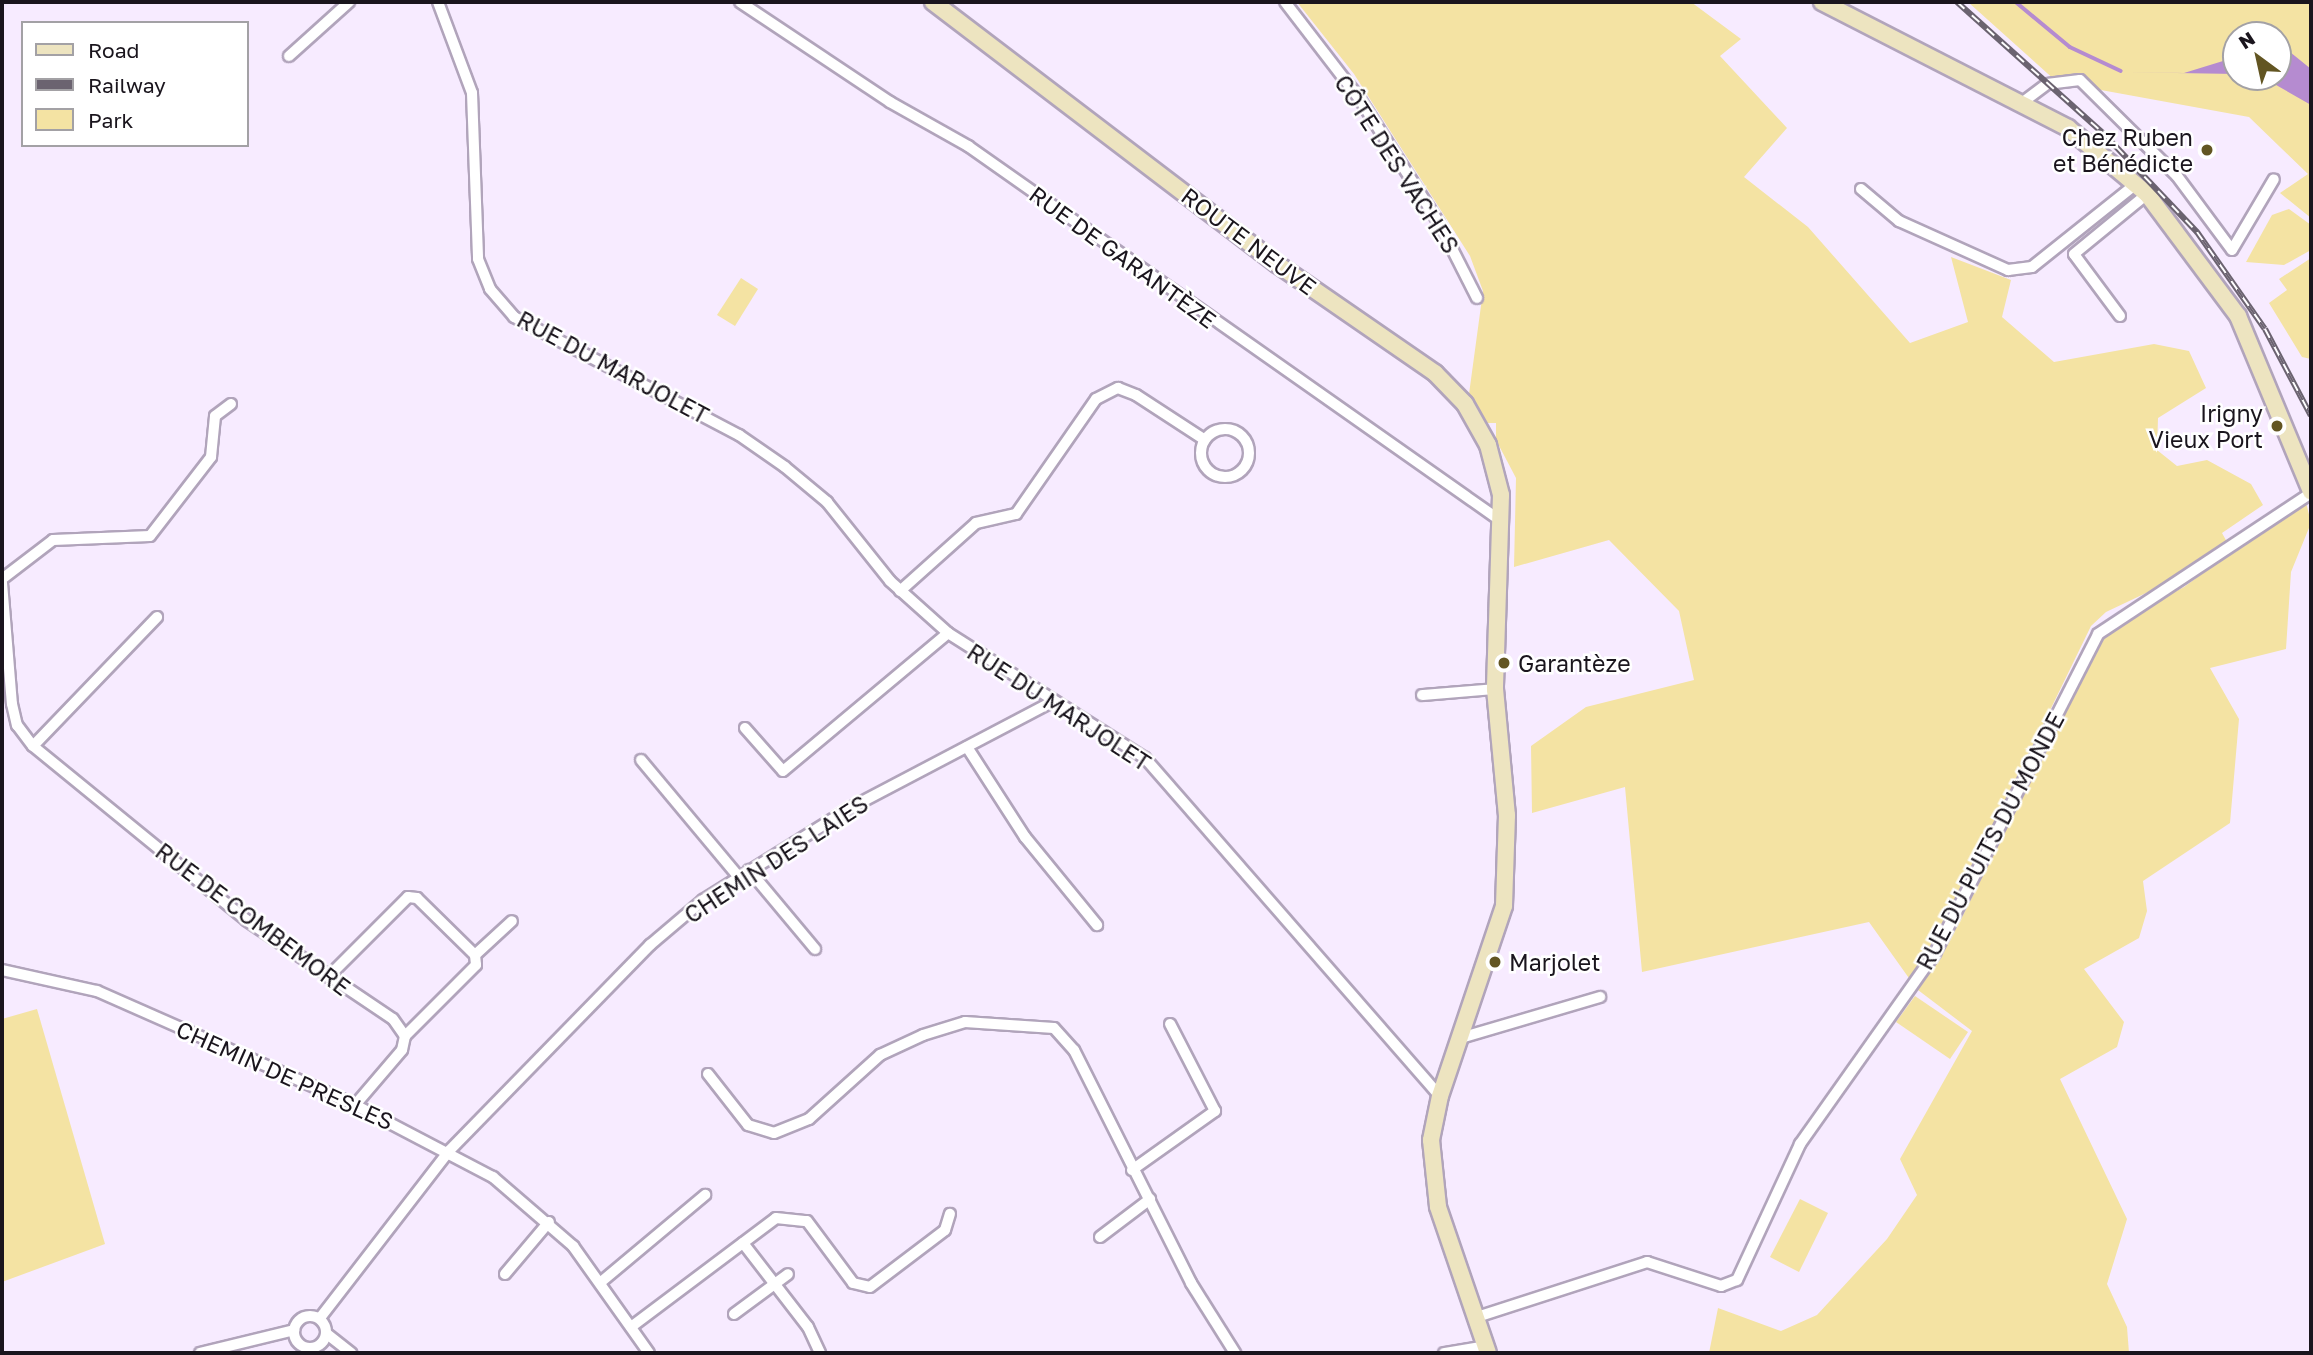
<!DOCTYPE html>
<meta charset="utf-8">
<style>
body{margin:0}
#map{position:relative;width:2313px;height:1355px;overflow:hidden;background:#f7ebff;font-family:"Golos Text",sans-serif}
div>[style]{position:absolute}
.green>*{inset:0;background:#f4e3a3}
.water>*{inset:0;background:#b58bd0}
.stream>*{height:3.5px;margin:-1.75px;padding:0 1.75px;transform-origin:1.75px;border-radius:1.75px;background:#b58bd0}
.roads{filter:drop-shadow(2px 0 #b1a4bb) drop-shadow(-2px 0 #b1a4bb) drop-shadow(0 2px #b1a4bb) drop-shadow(0 -2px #b1a4bb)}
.street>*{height:10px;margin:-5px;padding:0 5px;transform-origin:5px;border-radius:5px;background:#fff}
.street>.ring{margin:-5px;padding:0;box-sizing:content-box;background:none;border:10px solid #fff;border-radius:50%}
.secondary>*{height:16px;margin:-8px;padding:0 8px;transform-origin:8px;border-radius:8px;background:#ede4c0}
.rail>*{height:6px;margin-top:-3px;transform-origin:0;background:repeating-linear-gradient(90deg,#fff 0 10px,#6b6370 0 20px);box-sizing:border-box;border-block:2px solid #6b6370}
.dots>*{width:19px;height:19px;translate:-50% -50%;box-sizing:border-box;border:4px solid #fff;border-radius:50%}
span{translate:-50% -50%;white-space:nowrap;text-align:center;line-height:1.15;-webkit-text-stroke:5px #fff;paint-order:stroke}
.poi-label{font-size:23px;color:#1a151d}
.right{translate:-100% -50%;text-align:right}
.left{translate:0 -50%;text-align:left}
.street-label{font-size:23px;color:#1a151d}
.frame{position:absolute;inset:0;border:4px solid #1a151d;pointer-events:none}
.legend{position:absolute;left:21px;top:21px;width:228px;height:126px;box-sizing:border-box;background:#fff;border:2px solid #a3a1a5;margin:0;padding:9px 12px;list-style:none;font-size:21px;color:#1a151d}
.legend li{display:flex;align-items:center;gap:14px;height:35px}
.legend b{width:35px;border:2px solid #a3a1a5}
.north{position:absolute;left:2222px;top:21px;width:70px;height:70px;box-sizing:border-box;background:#fff;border:2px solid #a3a1a5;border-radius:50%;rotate:327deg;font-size:19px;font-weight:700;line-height:28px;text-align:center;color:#1a151d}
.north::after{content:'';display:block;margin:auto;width:24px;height:32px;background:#625522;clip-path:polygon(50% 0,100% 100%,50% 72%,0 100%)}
</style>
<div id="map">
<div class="green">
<i style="clip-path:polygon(1297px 2px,1691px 2px,1741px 39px,1720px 56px,1787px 128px,1744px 177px,1808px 227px,1910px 343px,1968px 322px,1951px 257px,2011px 280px,2002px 317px,2054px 362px,2154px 344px,2189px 351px,2206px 388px,2158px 418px,2157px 450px,2177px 466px,2207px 460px,2251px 484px,2263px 505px,2222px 533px,2227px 542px,2184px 575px,2106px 612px,2091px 626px,1933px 951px,1911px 981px,1869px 922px,1642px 972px,1625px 787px,1532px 813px,1531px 746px,1586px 707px,1694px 680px,1679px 611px,1609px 540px,1514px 567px,1516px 478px,1496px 440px,1496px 423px,1487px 423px,1469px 394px,1483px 291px,1470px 256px,1354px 74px)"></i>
<i style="clip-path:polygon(evenodd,1968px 2px,2311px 2px,2311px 218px,2280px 193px,2308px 174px,2249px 117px,2057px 82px,1968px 2px,2236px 35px,2278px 35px,2278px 77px,2236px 77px,2236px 35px)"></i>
<i style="clip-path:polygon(2289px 209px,2311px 225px,2311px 250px,2284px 265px,2246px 262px,2272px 215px)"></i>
<i style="clip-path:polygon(2311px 258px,2311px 359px,2302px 357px,2269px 303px,2287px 290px,2279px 279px)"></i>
<i style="clip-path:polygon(741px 278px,758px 289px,735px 326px,717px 315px)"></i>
<i style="clip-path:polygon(2305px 498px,2311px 523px,2291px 572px,2286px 649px,2210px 668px,2239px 719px,2230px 823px,2143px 881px,2147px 911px,2139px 938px,2084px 969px,2124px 1022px,2117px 1047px,2060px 1079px,2127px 1219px,2107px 1284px,2127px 1327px,2129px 1353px,1709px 1353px,1718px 1308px,1781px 1331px,1817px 1315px,1887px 1239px,1917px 1195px,1900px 1159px,1972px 1031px,1918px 990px,1961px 919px,2102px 638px,2111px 625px,2184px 587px)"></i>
<i style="clip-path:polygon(1915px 996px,1968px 1032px,1950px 1059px,1896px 1022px)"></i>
<i style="clip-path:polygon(37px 1009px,105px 1244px,2px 1282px,2px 1019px)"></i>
<i style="clip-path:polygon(1800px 1199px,1828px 1213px,1799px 1272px,1770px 1257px)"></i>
</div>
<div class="water">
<i style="clip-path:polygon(2280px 44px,2311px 69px,2311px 105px,2262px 77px,2278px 77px)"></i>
<i style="clip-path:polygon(2236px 57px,2236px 74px,2117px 72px,2184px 73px)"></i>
</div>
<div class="stream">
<i style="left:2016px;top:2px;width:70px;rotate:39.8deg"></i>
<i style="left:2070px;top:47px;width:56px;rotate:25.2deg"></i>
</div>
<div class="roads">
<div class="street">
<i style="left:438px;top:2px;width:97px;rotate:69.5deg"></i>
<i style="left:472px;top:93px;width:166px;rotate:87.9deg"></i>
<i style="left:478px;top:259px;width:32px;rotate:68deg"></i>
<i style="left:490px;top:289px;width:37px;rotate:49deg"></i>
<i style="left:514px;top:317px;width:254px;rotate:27.7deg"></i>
<i style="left:739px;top:435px;width:56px;rotate:34.8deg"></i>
<i style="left:785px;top:467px;width:55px;rotate:39.8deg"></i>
<i style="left:827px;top:502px;width:101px;rotate:51.4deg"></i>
<i style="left:890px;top:581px;width:78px;rotate:41.9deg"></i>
<i style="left:948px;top:633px;width:233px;rotate:32.4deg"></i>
<i style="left:1145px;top:758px;width:449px;rotate:48.9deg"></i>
<i style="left:740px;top:2px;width:180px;rotate:33.7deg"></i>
<i style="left:890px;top:102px;width:90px;rotate:29.4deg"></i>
<i style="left:968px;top:146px;width:652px;rotate:35.13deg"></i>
<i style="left:1285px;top:2px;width:121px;rotate:52.4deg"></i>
<i style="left:1359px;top:98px;width:148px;rotate:57.4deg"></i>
<i style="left:1439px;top:223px;width:84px;rotate:63.1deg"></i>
<i style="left:289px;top:56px;width:81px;rotate:-42deg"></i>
<i style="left:2023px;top:102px;width:30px;rotate:-37deg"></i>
<i style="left:2047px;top:84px;width:33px;rotate:-7deg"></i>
<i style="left:2080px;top:80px;width:136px;rotate:44.7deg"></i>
<i style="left:2177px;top:176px;width:92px;rotate:53.4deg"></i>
<i style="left:2232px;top:250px;width:82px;rotate:-59.4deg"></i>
<i style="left:1861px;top:189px;width:50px;rotate:40.1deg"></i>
<i style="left:1899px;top:221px;width:120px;rotate:24.2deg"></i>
<i style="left:2008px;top:270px;width:24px;rotate:-7deg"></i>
<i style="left:2032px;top:267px;width:133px;rotate:-38.6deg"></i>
<i style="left:2120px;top:316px;width:77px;rotate:-126.6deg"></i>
<i style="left:2074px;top:254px;width:94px;rotate:-39.4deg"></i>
<i class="ring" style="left:1201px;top:429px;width:38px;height:38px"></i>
<i style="left:2px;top:579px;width:64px;rotate:-37.4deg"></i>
<i style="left:53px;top:540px;width:97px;rotate:-2.4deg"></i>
<i style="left:150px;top:536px;width:100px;rotate:-52.3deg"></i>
<i style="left:211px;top:457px;width:41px;rotate:-84.4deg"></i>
<i style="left:215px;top:416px;width:20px;rotate:-37deg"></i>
<i style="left:2px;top:583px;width:121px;rotate:85.3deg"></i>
<i style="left:12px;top:704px;width:22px;rotate:77deg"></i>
<i style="left:17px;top:725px;width:26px;rotate:53deg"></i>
<i style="left:33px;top:746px;width:275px;rotate:39.2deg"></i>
<i style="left:246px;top:920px;width:177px;rotate:34deg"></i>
<i style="left:393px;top:1019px;width:21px;rotate:55deg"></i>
<i style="left:405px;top:1036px;width:14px;rotate:102deg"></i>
<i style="left:402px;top:1050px;width:72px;rotate:130.5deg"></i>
<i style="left:900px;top:591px;width:102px;rotate:-41.8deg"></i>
<i style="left:976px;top:523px;width:41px;rotate:-12.7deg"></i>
<i style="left:1016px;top:514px;width:140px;rotate:-55.2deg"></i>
<i style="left:1096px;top:399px;width:25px;rotate:-27deg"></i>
<i style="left:1118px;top:388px;width:19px;rotate:21deg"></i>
<i style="left:1136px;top:395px;width:82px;rotate:33.1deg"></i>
<i style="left:1422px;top:695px;width:73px;rotate:-4.7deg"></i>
<i style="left:745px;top:728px;width:57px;rotate:48.5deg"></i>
<i style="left:783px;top:771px;width:215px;rotate:-39.9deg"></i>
<i style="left:33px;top:746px;width:179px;rotate:-46.1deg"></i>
<i style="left:967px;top:747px;width:107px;rotate:57.2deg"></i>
<i style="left:1025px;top:837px;width:114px;rotate:50.7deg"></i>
<i style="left:641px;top:760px;width:153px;rotate:50.1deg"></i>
<i style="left:749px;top:870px;width:103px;rotate:50.1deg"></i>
<i style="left:475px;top:955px;width:50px;rotate:-42.6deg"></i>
<i style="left:2px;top:970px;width:97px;rotate:12.5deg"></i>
<i style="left:97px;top:991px;width:282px;rotate:23.8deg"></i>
<i style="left:355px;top:1105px;width:156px;rotate:27.6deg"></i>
<i style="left:493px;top:1177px;width:106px;rotate:40.8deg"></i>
<i style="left:573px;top:1246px;width:131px;rotate:54.6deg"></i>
<i style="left:328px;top:977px;width:113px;rotate:-45deg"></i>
<i style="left:408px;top:897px;width:9px;rotate:6deg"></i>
<i style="left:417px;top:898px;width:81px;rotate:44.5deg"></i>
<i style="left:475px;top:955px;width:10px;rotate:84deg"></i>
<i style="left:476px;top:965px;width:100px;rotate:135deg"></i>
<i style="left:1464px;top:1037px;width:142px;rotate:-16.4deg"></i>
<i style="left:708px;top:1074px;width:65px;rotate:51.9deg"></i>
<i style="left:748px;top:1125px;width:27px;rotate:17deg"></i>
<i style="left:774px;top:1133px;width:38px;rotate:-22deg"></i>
<i style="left:809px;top:1119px;width:96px;rotate:-42deg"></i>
<i style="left:880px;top:1055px;width:47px;rotate:-24.9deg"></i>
<i style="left:923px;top:1035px;width:44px;rotate:-17.2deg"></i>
<i style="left:965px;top:1022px;width:89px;rotate:3.9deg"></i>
<i style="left:1054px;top:1028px;width:30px;rotate:48deg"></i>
<i style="left:1074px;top:1050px;width:261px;rotate:63.3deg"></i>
<i style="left:1191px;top:1283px;width:83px;rotate:57.8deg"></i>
<i style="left:1132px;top:1170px;width:102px;rotate:-35.4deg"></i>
<i style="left:1215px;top:1111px;width:98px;rotate:-117.3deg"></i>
<i style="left:1100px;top:1237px;width:63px;rotate:-37.2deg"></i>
<i style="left:743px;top:1243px;width:106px;rotate:52.3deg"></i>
<i style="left:808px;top:1327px;width:29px;rotate:65deg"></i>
<i style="left:505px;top:1274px;width:68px;rotate:-49.8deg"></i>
<i style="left:601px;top:1282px;width:136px;rotate:-39.9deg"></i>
<i style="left:734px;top:1314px;width:67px;rotate:-36.5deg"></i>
<i class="ring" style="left:294px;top:1316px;width:22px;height:22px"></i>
<i style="left:1477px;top:1317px;width:179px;rotate:-17.9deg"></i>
<i style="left:1647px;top:1262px;width:78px;rotate:18deg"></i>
<i style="left:1721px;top:1286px;width:17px;rotate:-21deg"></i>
<i style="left:1737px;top:1280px;width:150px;rotate:-65.1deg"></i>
<i style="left:1800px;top:1144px;width:234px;rotate:-54.7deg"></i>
<i style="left:1935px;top:953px;width:358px;rotate:-62.9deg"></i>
<i style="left:2098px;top:634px;width:255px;rotate:-33.5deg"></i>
<i style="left:320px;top:1318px;width:211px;rotate:-52.3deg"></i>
<i style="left:449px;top:1151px;width:288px;rotate:-45.7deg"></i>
<i style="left:650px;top:945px;width:70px;rotate:-40.3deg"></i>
<i style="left:703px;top:900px;width:173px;rotate:-32deg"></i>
<i style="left:850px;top:808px;width:226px;rotate:-27.7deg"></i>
<i style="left:631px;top:1327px;width:181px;rotate:-36.9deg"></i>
<i style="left:776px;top:1218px;width:31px;rotate:6deg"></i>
<i style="left:807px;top:1221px;width:77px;rotate:53.4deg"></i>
<i style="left:853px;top:1283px;width:17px;rotate:13deg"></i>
<i style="left:870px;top:1287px;width:94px;rotate:-37.2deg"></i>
<i style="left:945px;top:1230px;width:17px;rotate:-73deg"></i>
<i style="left:327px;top:1334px;width:31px;rotate:38deg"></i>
<i style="left:200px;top:1353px;width:97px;rotate:-13.7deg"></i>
<i style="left:1444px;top:1353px;width:43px;rotate:-9.5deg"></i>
</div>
<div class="secondary">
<i style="left:933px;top:2px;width:432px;rotate:37.3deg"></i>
<i style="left:1277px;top:264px;width:192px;rotate:34.6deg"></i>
<i style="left:1435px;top:373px;width:43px;rotate:45.9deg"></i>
<i style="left:1465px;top:404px;width:47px;rotate:60.7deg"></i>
<i style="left:1488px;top:445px;width:52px;rotate:75.4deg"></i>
<i style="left:1501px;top:495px;width:194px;rotate:91.8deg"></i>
<i style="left:1495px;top:689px;width:127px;rotate:84.6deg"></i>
<i style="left:1507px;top:815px;width:91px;rotate:91.9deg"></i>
<i style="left:1504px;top:906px;width:200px;rotate:108.6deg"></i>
<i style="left:1440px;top:1096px;width:45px;rotate:101.6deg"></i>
<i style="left:1431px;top:1140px;width:67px;rotate:84deg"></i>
<i style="left:1438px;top:1207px;width:154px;rotate:71.1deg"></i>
<i style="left:1822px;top:2px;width:276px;rotate:27.1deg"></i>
<i style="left:2068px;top:128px;width:103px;rotate:39.9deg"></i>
<i style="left:2147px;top:194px;width:152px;rotate:53.3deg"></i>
<i style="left:2238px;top:316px;width:190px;rotate:67.4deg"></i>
</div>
</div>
<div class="rail">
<i style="left:1957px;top:2px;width:196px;rotate:41.9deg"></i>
<i style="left:2103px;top:133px;width:137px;rotate:46.5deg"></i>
<i style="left:2197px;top:232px;width:118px;rotate:55deg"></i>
<i style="left:2265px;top:329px;width:98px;rotate:62.1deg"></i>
</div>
<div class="dots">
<i style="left:2207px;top:150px;background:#625522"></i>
<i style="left:2277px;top:426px;background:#625522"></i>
<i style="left:1504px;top:663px;background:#625522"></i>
<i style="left:1495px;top:962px;background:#625522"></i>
</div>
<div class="poi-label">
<span class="right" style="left:2193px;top:150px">Chez Ruben<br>et Bénédicte</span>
<span class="right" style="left:2263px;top:426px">Irigny<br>Vieux Port</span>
<span class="left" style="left:1518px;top:663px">Garantèze</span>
<span class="left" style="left:1509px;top:962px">Marjolet</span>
</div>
<div class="street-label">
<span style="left:1397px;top:164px;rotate:57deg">CÔTE DES VACHES</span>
<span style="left:1249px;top:241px;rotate:37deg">ROUTE NEUVE</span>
<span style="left:1123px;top:257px;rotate:36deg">RUE DE GARANTÈZE</span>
<span style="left:613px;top:367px;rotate:28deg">RUE DU MARJOLET</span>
<span style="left:1059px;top:707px;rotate:33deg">RUE DU MARJOLET</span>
<span style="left:1990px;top:841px;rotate:-62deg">RUE DU PUITS DU MONDE</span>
<span style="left:776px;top:859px;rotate:-33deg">CHEMIN DES LAIES</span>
<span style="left:253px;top:919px;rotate:37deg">RUE DE COMBEMORE</span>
<span style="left:285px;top:1075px;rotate:24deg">CHEMIN DE PRESLES</span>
</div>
<div class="frame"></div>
<ul class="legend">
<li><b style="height:9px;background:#ede4c0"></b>Road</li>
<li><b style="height:9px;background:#6b6370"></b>Railway</li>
<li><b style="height:19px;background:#f4e3a3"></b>Park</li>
</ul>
<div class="north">N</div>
</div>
